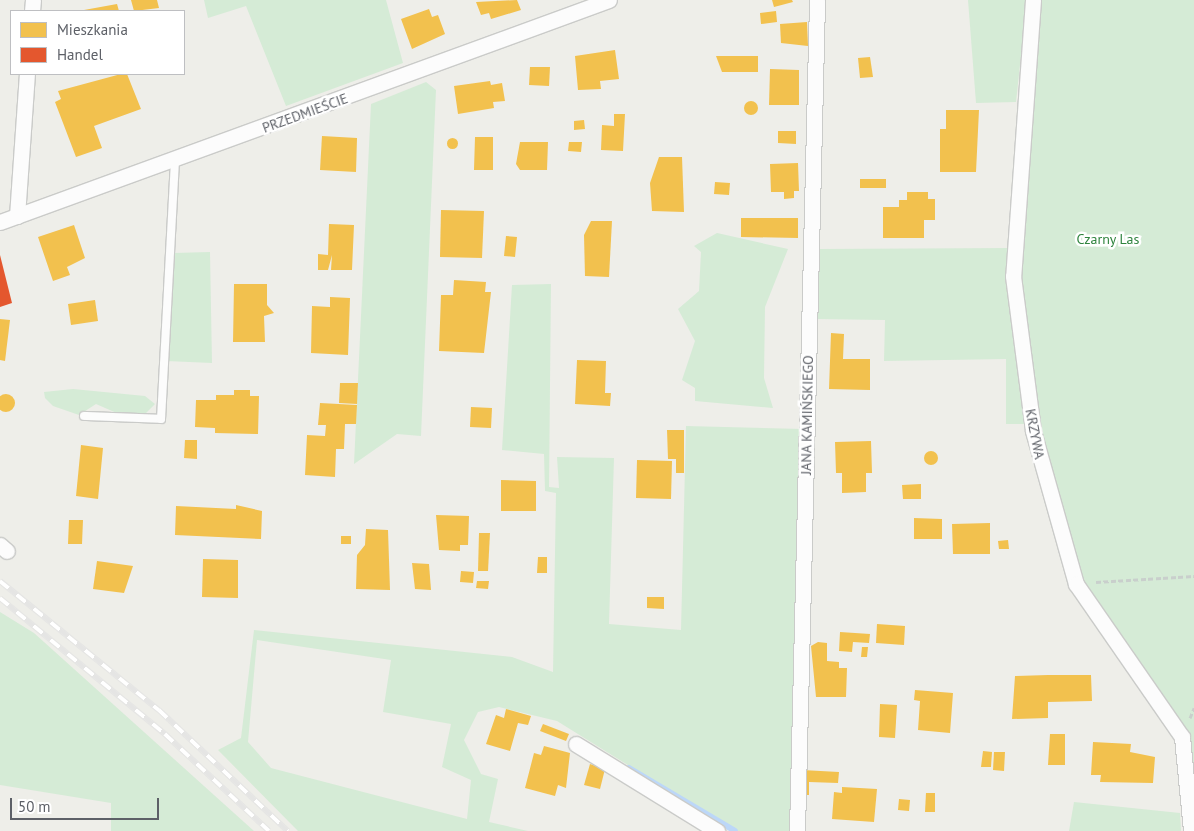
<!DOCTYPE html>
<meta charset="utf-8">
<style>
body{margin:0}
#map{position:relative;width:1194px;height:831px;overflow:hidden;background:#eeeee9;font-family:"PT Sans",sans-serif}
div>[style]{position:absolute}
.green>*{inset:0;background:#d5ebd6}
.homes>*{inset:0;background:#f2c14e}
.round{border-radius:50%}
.shops>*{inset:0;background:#e4572e}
.stream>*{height:6px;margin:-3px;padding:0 3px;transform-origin:3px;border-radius:3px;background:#bcd7f8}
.path>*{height:3px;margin-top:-1.5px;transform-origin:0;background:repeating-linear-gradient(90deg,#c9cfcc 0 5px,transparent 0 7.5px)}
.roads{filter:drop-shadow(1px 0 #cacbc9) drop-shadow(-1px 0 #cacbc9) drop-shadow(0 1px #cacbc9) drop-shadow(0 -1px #cacbc9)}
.lane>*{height:8px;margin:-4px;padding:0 4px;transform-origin:4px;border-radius:4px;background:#fcfcfc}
.street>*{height:15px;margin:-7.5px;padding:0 7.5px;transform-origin:7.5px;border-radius:7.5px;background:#fcfcfc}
.rail>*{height:5.5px;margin-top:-2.75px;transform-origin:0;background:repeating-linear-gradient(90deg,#fff 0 11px,#e5e5e4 0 22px);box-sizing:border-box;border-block:1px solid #e5e5e4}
span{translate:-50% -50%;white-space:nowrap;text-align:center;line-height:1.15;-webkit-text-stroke:5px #fff;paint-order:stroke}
.street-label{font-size:14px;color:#5d6067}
.park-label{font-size:14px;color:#2f843e}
.legend{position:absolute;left:10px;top:10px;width:175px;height:65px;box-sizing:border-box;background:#fff;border:1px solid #bebfc2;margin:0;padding:6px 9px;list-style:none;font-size:15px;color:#5d6067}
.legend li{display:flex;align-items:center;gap:10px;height:25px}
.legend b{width:25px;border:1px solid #bebfc2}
.scale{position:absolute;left:10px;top:798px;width:149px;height:22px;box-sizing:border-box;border:2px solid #5d6067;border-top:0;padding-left:6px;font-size:15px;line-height:18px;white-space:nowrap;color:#5d6067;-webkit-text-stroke:4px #fff;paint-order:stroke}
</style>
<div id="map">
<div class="green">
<i style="clip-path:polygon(204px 0,386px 0,403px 63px,286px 106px,246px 6px,208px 18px)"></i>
<i style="clip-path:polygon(968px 0,1027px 0,1016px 102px,976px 103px)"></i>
<i style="clip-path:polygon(1039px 0,1194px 0,1194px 823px,1186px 736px,1078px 575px,1043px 441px,1021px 275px)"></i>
<i style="clip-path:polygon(426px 82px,436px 90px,421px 436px,397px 434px,354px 464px,371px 104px)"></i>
<i style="clip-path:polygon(717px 233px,788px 249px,765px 307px,764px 378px,773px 408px,695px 401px,695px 388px,682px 380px,695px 341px,678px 309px,699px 291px,701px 252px,694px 246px)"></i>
<i style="clip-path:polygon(1009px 248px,1029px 424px,1006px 424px,1006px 359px,884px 361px,885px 320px,815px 319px,818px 249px)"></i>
<i style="clip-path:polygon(210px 252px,212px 363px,166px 361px,173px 253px)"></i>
<i style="clip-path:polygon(evenodd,551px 284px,549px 487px,559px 488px,557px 457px,614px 458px,609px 624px,681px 630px,686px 426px,803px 429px,792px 831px,734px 831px,557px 721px,499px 707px,478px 712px,464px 740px,481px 774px,498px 779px,489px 822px,528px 831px,298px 831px,218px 750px,241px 738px,254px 630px,512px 657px,553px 672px,556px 493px,545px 491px,544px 454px,502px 450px,512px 285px,551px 284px,257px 640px,391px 660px,383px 712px,451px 724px,442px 767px,471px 780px,467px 819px,271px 768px,248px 742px,257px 640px)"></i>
<i style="clip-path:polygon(73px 389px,145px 396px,155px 404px,145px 414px,128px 418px,96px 404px,79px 415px,53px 406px,45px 398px,44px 392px)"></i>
<i style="clip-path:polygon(0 612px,34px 633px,254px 831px,111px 831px,111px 803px,0 785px)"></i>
<i style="clip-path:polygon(1074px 802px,1180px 813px,1181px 831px,1069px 831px)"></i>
</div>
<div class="homes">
<i style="clip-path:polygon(131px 0,157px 0,159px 8px,134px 11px)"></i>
<i style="clip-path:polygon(517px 0,521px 10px,491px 19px,489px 13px,481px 15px,476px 2px)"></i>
<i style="clip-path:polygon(772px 0,792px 0,793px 2px,774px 7px)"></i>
<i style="clip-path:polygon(117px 4px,119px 11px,84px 11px,84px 10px)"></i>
<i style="clip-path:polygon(429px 9px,432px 17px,438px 15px,445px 34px,412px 49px,401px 19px)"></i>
<i style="clip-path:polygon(776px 11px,777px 22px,761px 24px,760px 13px)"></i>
<i style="clip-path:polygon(807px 22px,808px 46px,781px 43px,780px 24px)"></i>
<i style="clip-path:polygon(615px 50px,619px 79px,600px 81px,601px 89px,578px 90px,575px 56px)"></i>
<i style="clip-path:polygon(716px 56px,758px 56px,758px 72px,722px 72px)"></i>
<i style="clip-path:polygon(870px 57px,873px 77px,860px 78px,858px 58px)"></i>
<i style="clip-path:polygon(530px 67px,550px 67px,549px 86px,529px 85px)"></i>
<i style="clip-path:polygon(770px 69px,799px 70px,799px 105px,769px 105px)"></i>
<i style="clip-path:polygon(121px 74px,127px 74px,141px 109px,94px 126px,102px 148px,76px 157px,55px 102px,61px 99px,58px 91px)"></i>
<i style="clip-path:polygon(490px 81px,491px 85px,502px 83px,505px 101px,493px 102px,494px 108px,458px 114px,454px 86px)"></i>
<i class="round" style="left:744px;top:101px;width:14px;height:14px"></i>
<i style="clip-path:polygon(946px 110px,979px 110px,976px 172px,940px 172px,940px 129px,946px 129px)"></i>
<i style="clip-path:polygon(614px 114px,625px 114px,623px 151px,601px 150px,602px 125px,614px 126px)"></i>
<i style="clip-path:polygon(584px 120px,585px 129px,574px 130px,574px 121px)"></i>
<i style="clip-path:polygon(778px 131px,796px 131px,796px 144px,778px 143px)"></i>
<i style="clip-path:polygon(322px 136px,357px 138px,356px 172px,320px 170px)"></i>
<i style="clip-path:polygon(475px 137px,493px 137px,493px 170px,474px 170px)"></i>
<i class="round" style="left:446.5px;top:137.5px;width:11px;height:11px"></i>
<i style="clip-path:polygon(520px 142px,548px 142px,547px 170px,520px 170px,516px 164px)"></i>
<i style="clip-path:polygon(569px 142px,582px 142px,581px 152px,568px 151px)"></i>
<i style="clip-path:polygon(659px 157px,682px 157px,684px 212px,652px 211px,650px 183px)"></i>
<i style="clip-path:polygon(798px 163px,799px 191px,794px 191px,794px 198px,784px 199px,784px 192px,771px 192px,770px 164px)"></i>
<i style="clip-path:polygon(860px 179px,886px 179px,886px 188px,860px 188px)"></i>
<i style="clip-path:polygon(715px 182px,730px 183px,729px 195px,714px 194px)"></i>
<i style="clip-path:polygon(907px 192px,928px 192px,928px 199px,935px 199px,935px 220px,924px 220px,924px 238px,883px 238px,883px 207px,899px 207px,899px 200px,907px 200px)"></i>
<i style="clip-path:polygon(441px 210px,484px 211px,482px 258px,440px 257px)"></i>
<i style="clip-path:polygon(741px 218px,798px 218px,798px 238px,741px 237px)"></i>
<i style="clip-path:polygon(591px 221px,612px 221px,609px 277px,585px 276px,584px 235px)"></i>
<i style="clip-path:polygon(329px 224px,354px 225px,352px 270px,331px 270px,332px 255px,328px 270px,318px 270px,318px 254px,328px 255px)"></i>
<i style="clip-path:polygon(74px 225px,85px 258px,67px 267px,70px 275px,53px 281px,38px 237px)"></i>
<i style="clip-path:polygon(506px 236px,517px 237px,515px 257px,504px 256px)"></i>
<i style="clip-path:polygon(454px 280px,486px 282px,485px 292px,491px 292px,484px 353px,439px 351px,441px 295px,453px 295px)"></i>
<i style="clip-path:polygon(234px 284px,267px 284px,267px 305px,274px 313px,264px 316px,265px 342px,233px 342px)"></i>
<i style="clip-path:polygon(330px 297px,350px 298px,348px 355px,311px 353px,312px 306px,330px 307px)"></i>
<i style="clip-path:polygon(95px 300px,98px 321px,71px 325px,68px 304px)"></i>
<i style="clip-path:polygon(0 319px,10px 320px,5px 361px,0 360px)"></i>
<i style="clip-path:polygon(831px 333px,844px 334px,843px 359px,870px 359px,870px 390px,829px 389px)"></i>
<i style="clip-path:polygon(577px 360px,606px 361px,605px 393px,611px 393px,610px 406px,575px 404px)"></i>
<i style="clip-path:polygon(340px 383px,358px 383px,357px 404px,339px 403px)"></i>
<i style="clip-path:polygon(234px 390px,250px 390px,250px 396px,259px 396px,258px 434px,215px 433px,215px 428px,195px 427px,196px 400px,216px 400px,216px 395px,234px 395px)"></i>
<i class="round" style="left:-3px;top:394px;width:18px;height:18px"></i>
<i style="clip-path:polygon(320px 403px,357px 405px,356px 424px,345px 424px,344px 449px,336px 449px,335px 477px,305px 475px,307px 435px,325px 436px,326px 425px,318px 425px)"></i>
<i style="clip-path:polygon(471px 407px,492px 408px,491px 428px,470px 427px)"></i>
<i style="clip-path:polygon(667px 430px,684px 430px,684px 473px,676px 473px,676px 459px,668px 459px)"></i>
<i style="clip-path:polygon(185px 440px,197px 440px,197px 459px,184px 458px)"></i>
<i style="clip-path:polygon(871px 441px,872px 473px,866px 473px,866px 492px,842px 493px,842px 473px,836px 473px,835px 442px)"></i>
<i style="clip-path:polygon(81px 445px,103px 448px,98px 499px,76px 496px)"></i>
<i class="round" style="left:924px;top:451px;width:14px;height:14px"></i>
<i style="clip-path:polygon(637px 460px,672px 461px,671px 499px,636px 498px)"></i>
<i style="clip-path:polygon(501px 480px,536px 481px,536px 511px,501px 511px)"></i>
<i style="clip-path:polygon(921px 484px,921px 499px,903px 499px,902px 485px)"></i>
<i style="clip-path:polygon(236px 505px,262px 511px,261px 539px,175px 535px,176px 506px,236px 509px)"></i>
<i style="clip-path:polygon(436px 515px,469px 516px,468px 545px,460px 545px,460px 551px,439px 550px)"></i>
<i style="clip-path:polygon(914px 518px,942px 519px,942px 539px,914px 539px)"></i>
<i style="clip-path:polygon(69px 520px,83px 520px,82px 544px,68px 544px)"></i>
<i style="clip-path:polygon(990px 523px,990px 554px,953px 554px,952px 524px)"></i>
<i style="clip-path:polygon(366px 529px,388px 530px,390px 590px,356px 589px,357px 555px,365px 545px)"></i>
<i style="clip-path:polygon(479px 533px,490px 533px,488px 571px,478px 571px)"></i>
<i style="clip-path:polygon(341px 536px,351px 536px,351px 544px,341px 544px)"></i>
<i style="clip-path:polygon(1008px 540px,1009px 549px,999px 549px,998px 541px)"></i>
<i style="clip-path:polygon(538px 557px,547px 557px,547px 573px,537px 573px)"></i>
<i style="clip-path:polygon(203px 559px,238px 560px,238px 598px,202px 597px)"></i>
<i style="clip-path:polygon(97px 561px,133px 566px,124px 593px,93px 589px)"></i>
<i style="clip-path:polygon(412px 563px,429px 564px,431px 590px,415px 589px)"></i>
<i style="clip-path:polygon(461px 571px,474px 572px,473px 583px,460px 582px)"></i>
<i style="clip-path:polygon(477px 581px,489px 581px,488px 589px,476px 588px)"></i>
<i style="clip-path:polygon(647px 597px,664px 597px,664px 609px,647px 608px)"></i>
<i style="clip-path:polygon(877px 624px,905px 626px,904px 645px,876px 643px)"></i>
<i style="clip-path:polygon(840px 632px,870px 634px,869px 643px,853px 642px,852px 652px,839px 651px)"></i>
<i style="clip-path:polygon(818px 642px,827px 643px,827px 661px,839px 662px,839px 668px,847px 668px,846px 697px,816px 697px,811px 646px)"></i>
<i style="clip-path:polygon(862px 647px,868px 647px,867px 657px,861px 657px)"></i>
<i style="clip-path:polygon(1048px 675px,1091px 675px,1092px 701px,1048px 702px,1048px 718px,1012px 719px,1015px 676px)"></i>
<i style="clip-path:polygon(915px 690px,953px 693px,950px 733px,918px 730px,920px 701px,914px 700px)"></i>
<i style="clip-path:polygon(880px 704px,897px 705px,895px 738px,879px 737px)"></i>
<i style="clip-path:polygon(506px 709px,531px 716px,528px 725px,518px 723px,510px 751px,486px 744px,496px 715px,504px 718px)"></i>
<i style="clip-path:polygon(543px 724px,569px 734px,566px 741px,540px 731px)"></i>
<i style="clip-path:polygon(1050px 734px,1065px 734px,1065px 765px,1048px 765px)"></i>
<i style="clip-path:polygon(1093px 742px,1131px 744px,1130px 752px,1155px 757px,1153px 783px,1100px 782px,1101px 775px,1091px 775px)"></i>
<i style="clip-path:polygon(544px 746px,570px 753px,566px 788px,558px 785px,555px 796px,525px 788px,534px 753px,541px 755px)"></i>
<i style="clip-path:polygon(983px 751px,992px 752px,991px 767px,981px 767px)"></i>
<i style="clip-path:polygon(994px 752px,1005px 752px,1004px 771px,993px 770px)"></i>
<i style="clip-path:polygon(590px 764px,605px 769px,600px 789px,584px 785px)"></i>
<i style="clip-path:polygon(802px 770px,839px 772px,838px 783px,809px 782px,809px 795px,801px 795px)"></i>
<i style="clip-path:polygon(842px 787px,877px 789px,874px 822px,832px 819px,834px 792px,842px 793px)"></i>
<i style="clip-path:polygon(926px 793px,935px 793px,935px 812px,925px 812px)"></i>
<i style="clip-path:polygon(899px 799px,910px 800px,909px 811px,898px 810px)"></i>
</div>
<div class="shops">
<i style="clip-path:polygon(0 255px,12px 303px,0 307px)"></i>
</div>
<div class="stream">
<i style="left:629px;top:768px;width:123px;rotate:30.7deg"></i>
</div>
<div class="path">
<i style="left:1096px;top:582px;width:98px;rotate:-3.5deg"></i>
<i style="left:1190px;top:718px;width:11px;rotate:-68deg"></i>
</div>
<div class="roads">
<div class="lane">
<i style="left:84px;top:416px;width:77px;rotate:2.2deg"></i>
<i style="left:161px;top:419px;width:259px;rotate:-86.9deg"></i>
</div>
<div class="street">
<i style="left:1033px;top:0;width:277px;rotate:94.1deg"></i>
<i style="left:1013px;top:276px;width:156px;rotate:82.6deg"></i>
<i style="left:1033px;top:431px;width:159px;rotate:74.3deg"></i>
<i style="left:1076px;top:584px;width:186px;rotate:55.3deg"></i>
<i style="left:1182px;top:737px;width:94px;rotate:84.5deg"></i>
<i style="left:32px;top:11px;width:11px;rotate:-85deg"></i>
<i style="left:17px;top:216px;width:142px;rotate:-86deg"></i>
<i style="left:0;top:222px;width:648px;rotate:-20.03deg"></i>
<i style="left:0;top:545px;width:9px;rotate:41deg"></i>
<i style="left:576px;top:744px;width:166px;rotate:31.7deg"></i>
<i style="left:797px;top:831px;width:831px;rotate:-88.62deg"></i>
</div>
</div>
<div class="rail">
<i style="left:0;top:581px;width:205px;rotate:39.1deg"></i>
<i style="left:159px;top:710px;width:177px;rotate:43.2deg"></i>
<i style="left:0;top:598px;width:214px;rotate:39.5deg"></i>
<i style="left:165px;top:734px;width:142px;rotate:43deg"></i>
</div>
<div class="street-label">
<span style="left:305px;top:113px;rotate:-20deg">PRZEDMIEŚCIE</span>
<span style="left:807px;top:415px;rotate:-89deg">JANA KAMIŃSKIEGO</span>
<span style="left:1035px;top:434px;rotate:79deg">KRZYWA</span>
</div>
<div class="park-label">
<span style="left:1108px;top:239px">Czarny Las</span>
</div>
<ul class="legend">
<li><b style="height:14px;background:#f2c14e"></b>Mieszkania</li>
<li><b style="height:14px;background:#e4572e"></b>Handel</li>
</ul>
<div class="scale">50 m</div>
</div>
